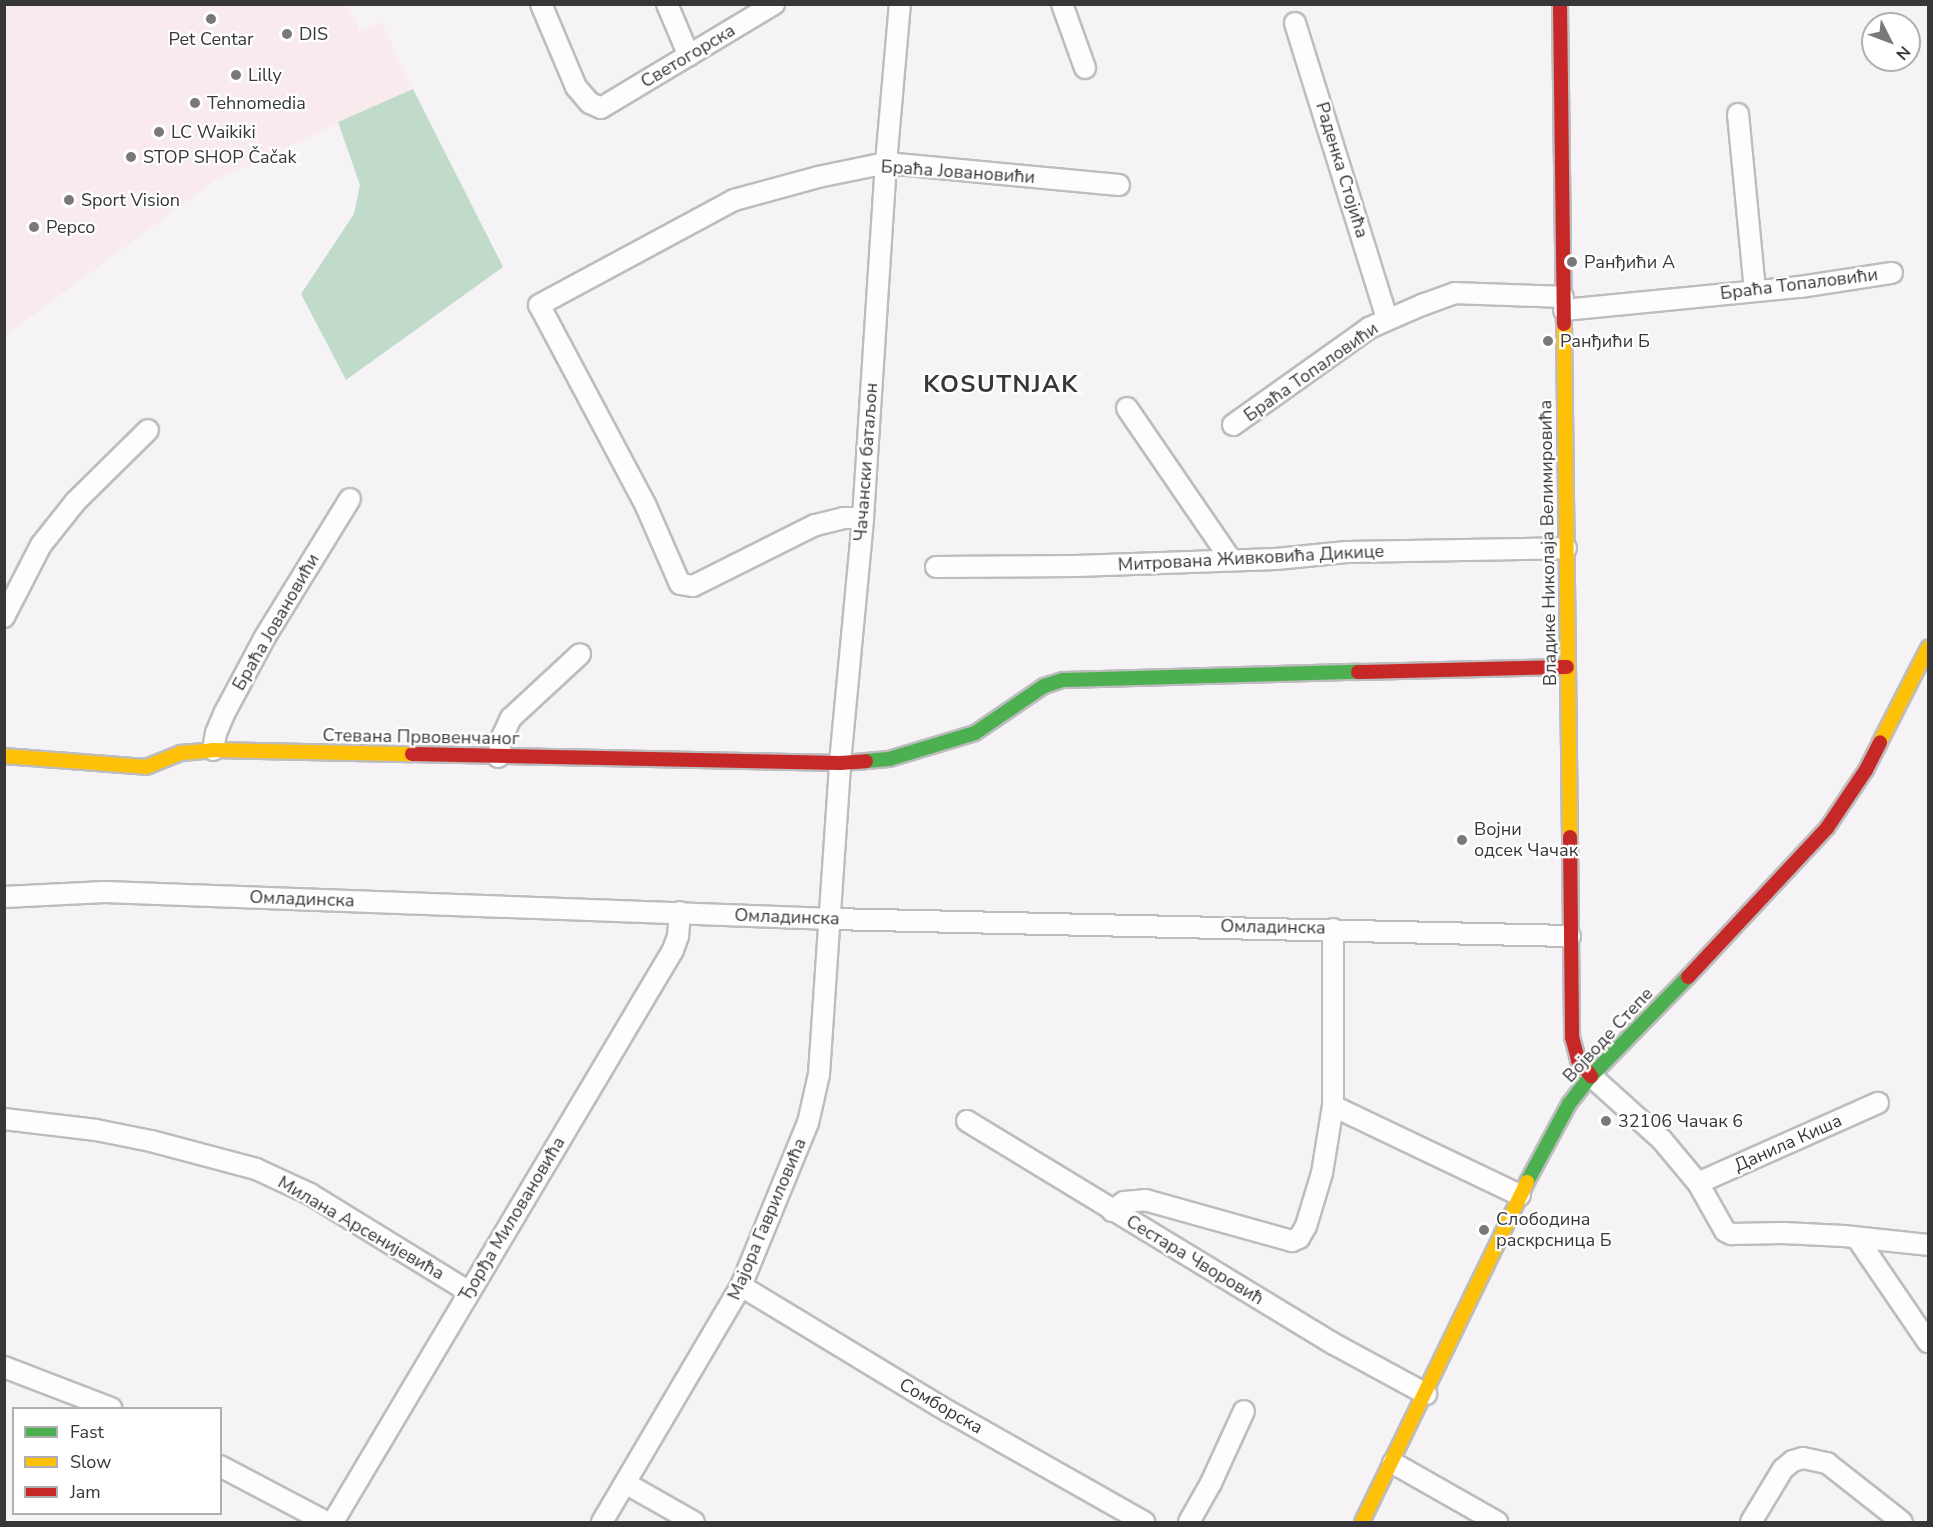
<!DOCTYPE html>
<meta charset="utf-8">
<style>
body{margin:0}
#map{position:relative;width:1933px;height:1527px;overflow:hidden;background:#f5f3f6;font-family:"Nunito Sans",sans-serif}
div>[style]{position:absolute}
.commercial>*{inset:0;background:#f9eaee}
.forest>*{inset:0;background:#c0dbc9}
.roads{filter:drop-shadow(2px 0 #bdbcbe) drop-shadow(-2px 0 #bdbcbe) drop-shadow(0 2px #bdbcbe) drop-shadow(0 -2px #bdbcbe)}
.street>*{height:20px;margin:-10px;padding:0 10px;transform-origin:10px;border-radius:10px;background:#fefdfe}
.fast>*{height:14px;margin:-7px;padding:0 7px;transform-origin:7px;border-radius:7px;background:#4caf50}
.slow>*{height:14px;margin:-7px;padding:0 7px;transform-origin:7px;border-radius:7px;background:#ffc107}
.jam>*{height:14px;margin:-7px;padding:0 7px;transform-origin:7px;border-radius:7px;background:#c62828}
.dots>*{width:16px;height:16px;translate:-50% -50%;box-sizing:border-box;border:3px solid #fff;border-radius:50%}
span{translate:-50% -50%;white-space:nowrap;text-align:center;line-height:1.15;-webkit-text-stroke:4.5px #fff;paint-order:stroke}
.poi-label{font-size:18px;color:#373638}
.left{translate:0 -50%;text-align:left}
.street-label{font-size:18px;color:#373638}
.district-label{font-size:24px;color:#373638;font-weight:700;letter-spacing:1.5px}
.frame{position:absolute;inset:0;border:6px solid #373638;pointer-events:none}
.legend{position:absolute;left:12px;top:1407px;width:210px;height:108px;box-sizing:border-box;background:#fff;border:2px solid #afafaf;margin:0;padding:8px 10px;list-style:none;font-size:18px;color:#373638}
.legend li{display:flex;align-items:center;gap:12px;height:30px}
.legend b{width:30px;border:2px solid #afafaf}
.north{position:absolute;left:1861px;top:12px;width:60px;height:60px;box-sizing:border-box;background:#fff;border:2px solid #afafaf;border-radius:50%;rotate:132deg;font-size:16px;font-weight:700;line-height:24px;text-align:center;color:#373638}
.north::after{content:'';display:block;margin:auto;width:21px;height:27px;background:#7a787a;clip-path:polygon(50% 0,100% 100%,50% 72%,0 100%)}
</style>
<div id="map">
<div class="commercial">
<i style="clip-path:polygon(348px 5px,360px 32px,381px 22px,413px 89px,214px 181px,5px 336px,5px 5px)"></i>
</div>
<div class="forest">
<i style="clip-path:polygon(413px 89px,503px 267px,346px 380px,301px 294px,354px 214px,360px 185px,338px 122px)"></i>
</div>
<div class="roads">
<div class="street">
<i style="left:541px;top:4px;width:90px;rotate:67.1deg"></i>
<i style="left:576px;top:87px;width:21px;rotate:49deg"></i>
<i style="left:590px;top:103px;width:12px;rotate:24deg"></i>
<i style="left:601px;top:108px;width:202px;rotate:-31deg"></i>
<i style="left:667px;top:4px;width:56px;rotate:67.1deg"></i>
<i style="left:1062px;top:4px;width:68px;rotate:70.2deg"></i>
<i style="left:1295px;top:23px;width:310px;rotate:72.7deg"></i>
<i style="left:1738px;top:114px;width:177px;rotate:84.5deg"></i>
<i style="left:1564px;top:310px;width:237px;rotate:-5.6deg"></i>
<i style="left:1800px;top:287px;width:93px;rotate:-8.7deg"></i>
<i style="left:1127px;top:408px;width:184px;rotate:55.6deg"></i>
<i style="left:1233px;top:425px;width:167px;rotate:-35.5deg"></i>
<i style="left:1369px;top:328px;width:58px;rotate:-23.5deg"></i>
<i style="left:1422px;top:305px;width:35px;rotate:-20deg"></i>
<i style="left:1455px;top:293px;width:108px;rotate:2.1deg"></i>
<i style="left:863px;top:518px;width:19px;rotate:180deg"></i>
<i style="left:844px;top:518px;width:30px;rotate:166deg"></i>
<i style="left:815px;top:525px;width:136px;rotate:153.4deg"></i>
<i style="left:693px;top:586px;width:13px;rotate:-171deg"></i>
<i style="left:680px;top:584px;width:87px;rotate:-113.6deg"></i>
<i style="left:645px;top:504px;width:225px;rotate:-118deg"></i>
<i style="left:539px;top:305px;width:221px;rotate:-28.3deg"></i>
<i style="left:734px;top:200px;width:87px;rotate:-15.3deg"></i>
<i style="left:818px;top:177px;width:69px;rotate:-11.6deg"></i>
<i style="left:886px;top:163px;width:234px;rotate:5.4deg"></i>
<i style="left:936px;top:567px;width:140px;rotate:-0.4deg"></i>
<i style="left:1076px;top:566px;width:200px;rotate:-2deg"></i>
<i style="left:1276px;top:559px;width:71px;rotate:-5.6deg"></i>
<i style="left:1347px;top:552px;width:219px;rotate:-1deg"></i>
<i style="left:4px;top:617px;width:81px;rotate:-62.8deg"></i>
<i style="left:41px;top:545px;width:56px;rotate:-51.5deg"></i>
<i style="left:76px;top:501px;width:101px;rotate:-44.6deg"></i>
<i style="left:213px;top:750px;width:17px;rotate:-80deg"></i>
<i style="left:216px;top:733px;width:21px;rotate:-67deg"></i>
<i style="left:224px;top:714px;width:87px;rotate:-62deg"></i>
<i style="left:265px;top:637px;width:162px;rotate:-58.4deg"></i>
<i style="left:498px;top:757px;width:20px;rotate:-79deg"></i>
<i style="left:502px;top:737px;width:21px;rotate:-65deg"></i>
<i style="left:511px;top:718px;width:94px;rotate:-42.8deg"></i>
<i style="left:4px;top:897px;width:101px;rotate:-2.8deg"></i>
<i style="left:105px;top:892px;width:727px;rotate:2.13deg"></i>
<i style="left:831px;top:919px;width:739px;rotate:1.32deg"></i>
<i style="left:1591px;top:1076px;width:96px;rotate:42deg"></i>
<i style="left:1662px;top:1140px;width:56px;rotate:50.1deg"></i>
<i style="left:1698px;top:1183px;width:55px;rotate:60.6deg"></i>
<i style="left:1725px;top:1231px;width:7px;rotate:27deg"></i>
<i style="left:1731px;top:1234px;width:52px;rotate:-1.1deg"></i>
<i style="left:1783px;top:1233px;width:61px;rotate:2.8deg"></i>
<i style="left:1844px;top:1236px;width:84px;rotate:6.1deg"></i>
<i style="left:1333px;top:1106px;width:207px;rotate:25.5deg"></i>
<i style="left:4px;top:1119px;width:93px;rotate:6.8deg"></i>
<i style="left:96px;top:1130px;width:56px;rotate:11.3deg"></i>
<i style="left:151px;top:1141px;width:109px;rotate:14.9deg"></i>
<i style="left:256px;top:1169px;width:60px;rotate:24.8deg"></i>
<i style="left:310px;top:1194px;width:187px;rotate:31.6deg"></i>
<i style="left:967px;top:1121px;width:429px;rotate:31.3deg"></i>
<i style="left:1334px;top:1344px;width:105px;rotate:28.5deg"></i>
<i style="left:1698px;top:1183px;width:197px;rotate:-24deg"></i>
<i style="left:1112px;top:1211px;width:15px;rotate:-37deg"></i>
<i style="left:1124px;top:1202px;width:21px;rotate:-5deg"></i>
<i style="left:1145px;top:1200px;width:153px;rotate:15.6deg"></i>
<i style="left:1292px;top:1241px;width:8px;rotate:-23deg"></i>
<i style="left:1299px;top:1238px;width:14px;rotate:-60deg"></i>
<i style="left:1306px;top:1226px;width:55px;rotate:-73.2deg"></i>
<i style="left:1322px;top:1173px;width:68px;rotate:-80.7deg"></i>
<i style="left:1333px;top:1106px;width:177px;rotate:-90deg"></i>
<i style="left:1857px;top:1238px;width:126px;rotate:55.7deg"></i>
<i style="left:741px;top:1286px;width:232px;rotate:31.2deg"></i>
<i style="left:939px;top:1406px;width:236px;rotate:29.5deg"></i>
<i style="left:4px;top:1367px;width:115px;rotate:21deg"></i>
<i style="left:1393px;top:1463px;width:120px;rotate:29.6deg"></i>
<i style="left:220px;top:1466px;width:120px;rotate:27.8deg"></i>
<i style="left:625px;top:1483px;width:79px;rotate:29.5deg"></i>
<i style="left:333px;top:1522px;width:665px;rotate:-59.27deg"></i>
<i style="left:673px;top:950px;width:15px;rotate:-70deg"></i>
<i style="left:678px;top:936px;width:24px;rotate:-85deg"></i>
<i style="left:602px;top:1522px;width:274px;rotate:-59.5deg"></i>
<i style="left:741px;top:1286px;width:176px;rotate:-67.7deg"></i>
<i style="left:808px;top:1123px;width:50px;rotate:-77.3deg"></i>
<i style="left:819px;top:1074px;width:312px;rotate:-86.1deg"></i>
<i style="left:840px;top:763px;width:246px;rotate:-84.6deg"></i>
<i style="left:863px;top:518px;width:356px;rotate:-86.3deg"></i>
<i style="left:886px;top:163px;width:160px;rotate:-85deg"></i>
<i style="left:1189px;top:1522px;width:45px;rotate:-60.6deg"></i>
<i style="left:1211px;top:1483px;width:79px;rotate:-65.4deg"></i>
<i style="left:1751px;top:1522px;width:62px;rotate:-58.9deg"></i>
<i style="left:1783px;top:1469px;width:13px;rotate:-39deg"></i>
<i style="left:1793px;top:1461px;width:10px;rotate:-17deg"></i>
<i style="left:1803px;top:1458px;width:25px;rotate:12deg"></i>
<i style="left:1827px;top:1463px;width:95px;rotate:38.2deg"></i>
</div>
<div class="fast">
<i style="left:866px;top:761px;width:23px;rotate:-5deg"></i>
<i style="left:889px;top:759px;width:90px;rotate:-16.8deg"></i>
<i style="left:975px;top:733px;width:83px;rotate:-34.3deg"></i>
<i style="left:1044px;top:686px;width:20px;rotate:-18deg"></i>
<i style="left:1063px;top:680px;width:295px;rotate:-1.6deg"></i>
<i style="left:1527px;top:1182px;width:89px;rotate:-61.7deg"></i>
<i style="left:1569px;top:1104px;width:36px;rotate:-52deg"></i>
<i style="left:1591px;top:1076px;width:139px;rotate:-45.6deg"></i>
</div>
<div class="slow">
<i style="left:1564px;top:324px;width:513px;rotate:89.33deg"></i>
<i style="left:1880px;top:742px;width:106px;rotate:-62.9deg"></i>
<i style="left:4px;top:756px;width:142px;rotate:4.4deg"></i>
<i style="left:146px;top:767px;width:38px;rotate:-22deg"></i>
<i style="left:181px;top:753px;width:32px;rotate:-5deg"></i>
<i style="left:213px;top:750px;width:199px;rotate:1.2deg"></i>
<i style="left:1362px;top:1522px;width:378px;rotate:-64.1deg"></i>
</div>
<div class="jam">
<i style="left:1560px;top:4px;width:320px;rotate:89.3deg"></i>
<i style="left:1358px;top:672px;width:209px;rotate:-1.4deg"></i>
<i style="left:412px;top:754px;width:428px;rotate:1.2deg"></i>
<i style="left:840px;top:763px;width:26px;rotate:-4deg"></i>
<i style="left:1570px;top:837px;width:200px;rotate:89.4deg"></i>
<i style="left:1572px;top:1037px;width:24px;rotate:75deg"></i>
<i style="left:1578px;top:1060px;width:21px;rotate:51deg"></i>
<i style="left:1688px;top:977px;width:204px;rotate:-47deg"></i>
<i style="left:1827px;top:828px;width:70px;rotate:-56.1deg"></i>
<i style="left:1866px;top:770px;width:31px;rotate:-63deg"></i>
</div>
</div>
<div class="dots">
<i style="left:211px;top:19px;background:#7a787a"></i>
<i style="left:287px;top:34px;background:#7a787a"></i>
<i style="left:236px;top:75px;background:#7a787a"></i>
<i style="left:195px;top:103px;background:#7a787a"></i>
<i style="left:159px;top:132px;background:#7a787a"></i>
<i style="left:131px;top:157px;background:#7a787a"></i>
<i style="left:69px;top:200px;background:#7a787a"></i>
<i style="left:34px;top:227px;background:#7a787a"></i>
<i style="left:1572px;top:262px;background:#7a787a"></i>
<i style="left:1548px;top:341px;background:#7a787a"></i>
<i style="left:1462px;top:840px;background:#7a787a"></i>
<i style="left:1606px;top:1121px;background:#7a787a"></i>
<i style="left:1484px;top:1230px;background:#7a787a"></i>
</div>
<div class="poi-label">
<span class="left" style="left:299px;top:34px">DIS</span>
<span style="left:211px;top:39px">Pet Centar</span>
<span class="left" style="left:248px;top:75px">Lilly</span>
<span class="left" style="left:207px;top:103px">Tehnomedia</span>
<span class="left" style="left:171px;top:132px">LC Waikiki</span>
<span class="left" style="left:143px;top:157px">STOP SHOP Čačak</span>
<span class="left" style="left:81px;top:200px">Sport Vision</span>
<span class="left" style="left:46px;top:227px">Pepco</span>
<span class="left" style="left:1584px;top:262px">Ранђићи А</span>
<span class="left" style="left:1560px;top:341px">Ранђићи Б</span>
<span class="left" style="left:1474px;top:840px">Војни<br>одсек Чачак</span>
<span class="left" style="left:1618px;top:1121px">32106 Чачак 6</span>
<span class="left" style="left:1496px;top:1230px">Слободина<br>раскрсница Б</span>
</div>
<div class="street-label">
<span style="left:688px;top:56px;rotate:-31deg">Светогорска</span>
<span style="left:1342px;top:170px;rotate:73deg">Раденка Стојића</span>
<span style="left:958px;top:172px;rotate:4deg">Браћа Јовановићи</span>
<span style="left:1799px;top:284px;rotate:-7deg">Браћа Топаловићи</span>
<span style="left:1311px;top:372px;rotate:-35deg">Браћа Топаловићи</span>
<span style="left:866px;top:462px;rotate:-86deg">Чачански батаљон</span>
<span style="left:1548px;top:543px;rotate:-91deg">Владике Николаја Велимировића</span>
<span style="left:1251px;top:558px;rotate:-3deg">Митрована Живковића Дикице</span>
<span style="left:276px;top:622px;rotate:-60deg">Браћа Јовановићи</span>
<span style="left:421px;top:737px;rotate:1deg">Стевана Првовенчаног</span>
<span style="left:302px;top:899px;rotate:2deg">Омладинска</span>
<span style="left:787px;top:917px;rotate:2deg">Омладинска</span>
<span style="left:1273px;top:927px;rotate:1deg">Омладинска</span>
<span style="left:1608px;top:1035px;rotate:-47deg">Војводе Степе</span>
<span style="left:1788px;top:1143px;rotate:-24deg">Данила Киша</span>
<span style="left:512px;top:1219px;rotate:-59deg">Ђорђа Миловановића</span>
<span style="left:767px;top:1219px;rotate:-67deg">Мајора Гавриловића</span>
<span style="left:361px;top:1228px;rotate:30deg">Милана Арсенијевића</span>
<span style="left:1195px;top:1260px;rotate:31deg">Сестара Чворовић</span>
<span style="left:941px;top:1406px;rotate:30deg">Сомборска</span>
</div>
<div class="district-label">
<span style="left:1001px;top:385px">KOSUTNJAK</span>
</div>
<div class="frame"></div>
<ul class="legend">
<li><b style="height:8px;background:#4caf50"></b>Fast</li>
<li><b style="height:8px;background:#ffc107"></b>Slow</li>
<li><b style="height:8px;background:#c62828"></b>Jam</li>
</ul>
<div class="north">N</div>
</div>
